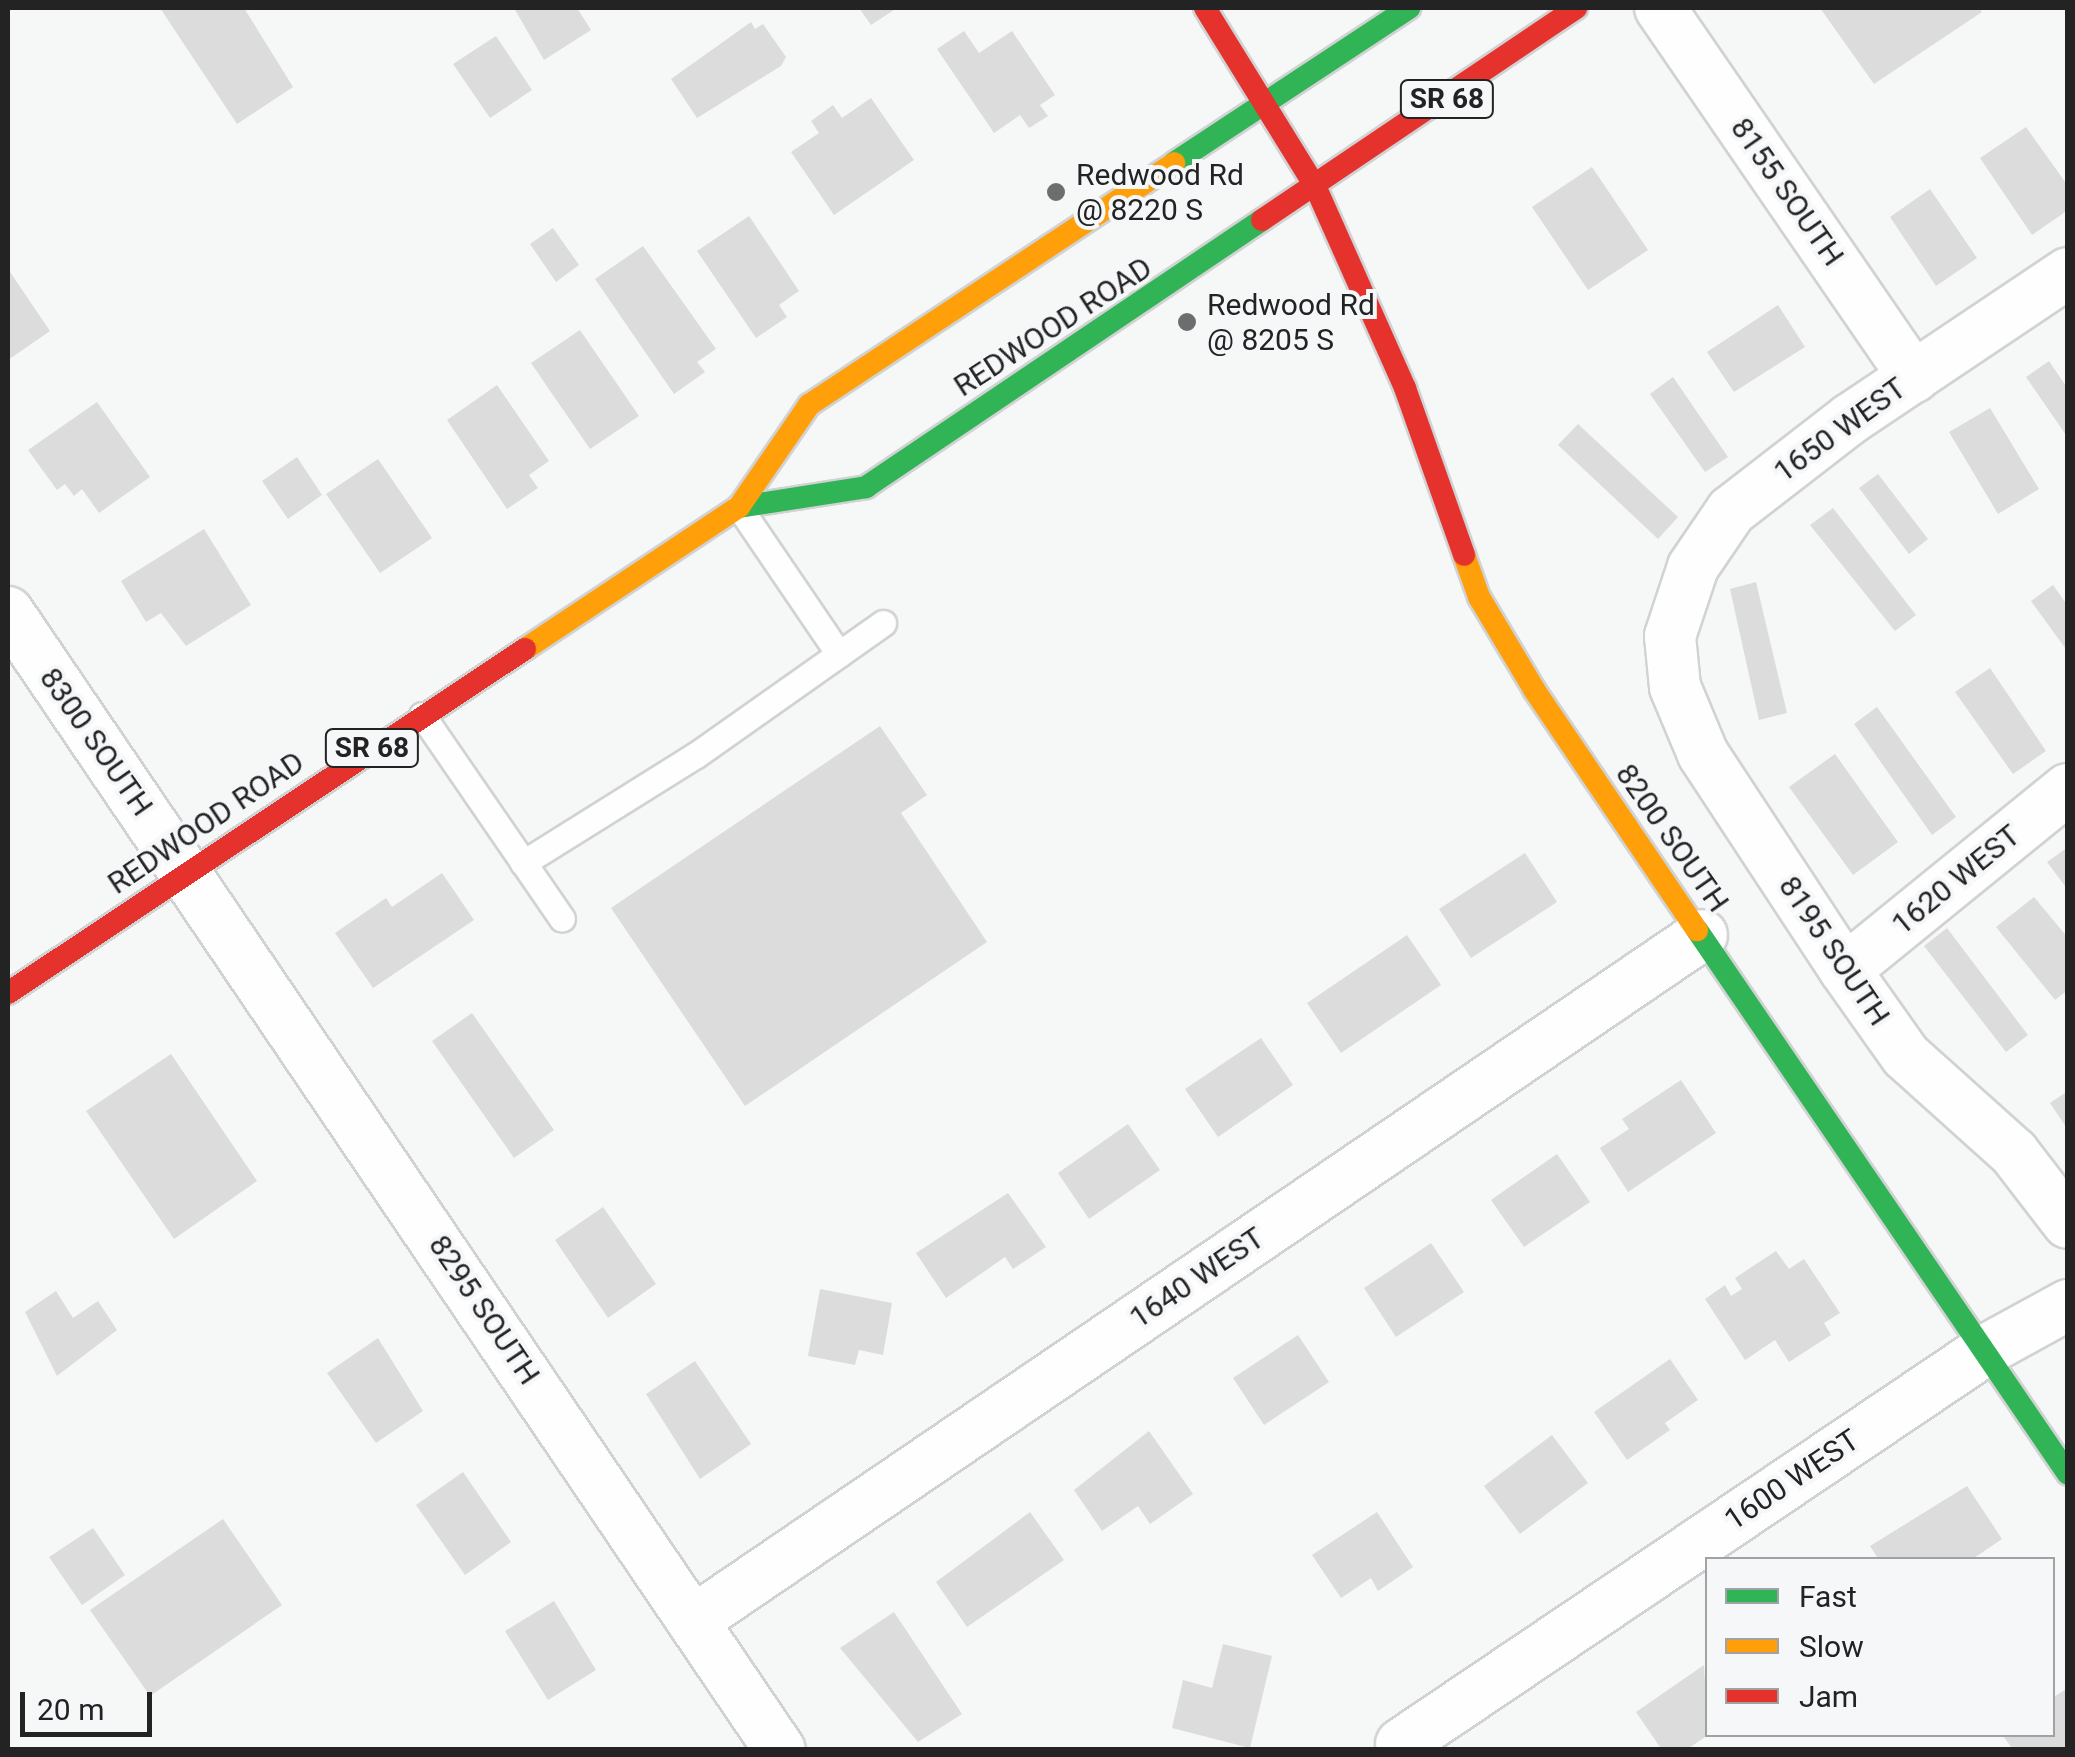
<!DOCTYPE html>
<style>
body{margin:0}
#map{position:relative;width:2075px;height:1757px;overflow:hidden;background:#f6f7f7;font-family:Roboto,sans-serif}
div>[style]{position:absolute}
.building>*{inset:0;background:#dcdcdc}
.roads{filter:drop-shadow(2px 0 #d1d2d3) drop-shadow(-2px 0 #d1d2d3) drop-shadow(0 2px #d1d2d3) drop-shadow(0 -2px #d1d2d3)}
.lane>*{height:25px;margin:-12.5px;padding:0 12.5px;transform-origin:12.5px;border-radius:12.5px;background:#fefefe}
.street>*{height:50px;margin:-25px;padding:0 25px;transform-origin:25px;border-radius:25px;background:#fefefe}
.fast>*{height:22px;margin:-11px;padding:0 11px;transform-origin:11px;border-radius:11px;background:#30b455}
.slow>*{height:22px;margin:-11px;padding:0 11px;transform-origin:11px;border-radius:11px;background:#ff9f0a}
.jam>*{height:22px;margin:-11px;padding:0 11px;transform-origin:11px;border-radius:11px;background:#e5322d}
.dots>*{width:28px;height:28px;translate:-50% -50%;box-sizing:border-box;border:5px solid #f5f7f8;border-radius:50%}
span{translate:-50% -50%;white-space:nowrap;text-align:center;line-height:1.15;-webkit-text-stroke:8px #f5f7f8;paint-order:stroke}
.shield-label span{padding:2px 8px;background:#f5f7f8;border:2px solid;border-radius:8px;-webkit-text-stroke-width:0}
.shield-label{font-size:28px;color:#232324;font-weight:700}
.poi-label{font-size:30px;color:#232324}
.left{translate:0 -50%;text-align:left}
.street-label{font-size:30px;color:#232324}
.frame{position:absolute;inset:0;border:10px solid #232324;pointer-events:none}
.legend{position:absolute;left:1705px;top:1557px;width:350px;height:180px;box-sizing:border-box;background:#f5f7f8;border:2px solid #a1a2a3;margin:0;padding:12px 18px;list-style:none;font-size:30px;color:#232324}
.legend li{display:flex;align-items:center;gap:20px;height:50px}
.legend b{width:50px;border:2px solid #a1a2a3}
.scale{position:absolute;left:20px;top:1692px;width:132px;height:45px;box-sizing:border-box;border:5px solid #232324;border-top:0;padding-left:12px;font-size:30px;line-height:35px;white-space:nowrap;color:#232324;-webkit-text-stroke:8px #f5f7f8;paint-order:stroke}
</style>
<div id="map">
<div class="building">
<i style="clip-path:polygon(160px 8px,244px 8px,293px 87px,237px 124px)"></i>
<i style="clip-path:polygon(514px 8px,577px 8px,591px 30px,544px 60px)"></i>
<i style="clip-path:polygon(859px 8px,897px 8px,871px 25px)"></i>
<i style="clip-path:polygon(1820px 8px,1979px 8px,1982px 12px,1874px 84px)"></i>
<i style="clip-path:polygon(751px 22px,755px 29px,763px 24px,786px 57px,781px 66px,697px 118px,671px 79px)"></i>
<i style="clip-path:polygon(964px 31px,979px 53px,1012px 31px,1055px 95px,1040px 105px,1048px 116px,1029px 128px,1020px 115px,994px 133px,937px 49px)"></i>
<i style="clip-path:polygon(496px 36px,532px 90px,490px 118px,453px 64px)"></i>
<i style="clip-path:polygon(871px 98px,914px 160px,834px 215px,791px 152px,819px 133px,811px 121px,833px 105px,842px 118px)"></i>
<i style="clip-path:polygon(2026px 127px,2068px 186px,2068px 210px,2032px 235px,1980px 158px)"></i>
<i style="clip-path:polygon(1592px 167px,1648px 250px,1588px 290px,1532px 207px)"></i>
<i style="clip-path:polygon(1930px 189px,1977px 258px,1936px 286px,1890px 217px)"></i>
<i style="clip-path:polygon(749px 216px,799px 291px,779px 305px,787px 317px,756px 338px,697px 251px)"></i>
<i style="clip-path:polygon(553px 228px,579px 265px,556px 282px,530px 244px)"></i>
<i style="clip-path:polygon(643px 246px,716px 349px,697px 362px,705px 372px,674px 394px,595px 279px)"></i>
<i style="clip-path:polygon(8px 269px,50px 331px,8px 360px)"></i>
<i style="clip-path:polygon(1778px 305px,1805px 347px,1734px 392px,1707px 352px)"></i>
<i style="clip-path:polygon(580px 330px,639px 416px,590px 449px,531px 363px)"></i>
<i style="clip-path:polygon(2049px 361px,2068px 389px,2068px 438px,2026px 377px)"></i>
<i style="clip-path:polygon(1673px 377px,1728px 457px,1705px 472px,1650px 394px)"></i>
<i style="clip-path:polygon(497px 385px,549px 461px,529px 475px,538px 488px,507px 509px,447px 420px)"></i>
<i style="clip-path:polygon(97px 402px,150px 477px,99px 513px,82px 489px,74px 496px,65px 484px,57px 490px,28px 450px)"></i>
<i style="clip-path:polygon(1990px 408px,2039px 489px,1998px 514px,1949px 432px)"></i>
<i style="clip-path:polygon(1578px 424px,1678px 517px,1658px 539px,1558px 445px)"></i>
<i style="clip-path:polygon(297px 457px,322px 495px,288px 519px,262px 481px)"></i>
<i style="clip-path:polygon(378px 459px,432px 538px,380px 573px,326px 494px)"></i>
<i style="clip-path:polygon(1878px 474px,1928px 539px,1909px 554px,1859px 488px)"></i>
<i style="clip-path:polygon(1833px 508px,1916px 615px,1895px 631px,1810px 525px)"></i>
<i style="clip-path:polygon(204px 529px,251px 605px,186px 646px,161px 613px,146px 622px,121px 581px)"></i>
<i style="clip-path:polygon(1756px 582px,1787px 713px,1759px 720px,1730px 589px)"></i>
<i style="clip-path:polygon(2053px 585px,2068px 606px,2068px 652px,2031px 601px)"></i>
<i style="clip-path:polygon(1990px 668px,2046px 751px,2013px 774px,1955px 692px)"></i>
<i style="clip-path:polygon(1877px 707px,1956px 817px,1932px 835px,1854px 724px)"></i>
<i style="clip-path:polygon(880px 726px,927px 795px,901px 813px,987px 942px,745px 1106px,611px 908px)"></i>
<i style="clip-path:polygon(1835px 754px,1898px 842px,1853px 875px,1789px 787px)"></i>
<i style="clip-path:polygon(2068px 847px,2068px 890px,2047px 862px)"></i>
<i style="clip-path:polygon(1525px 853px,1557px 902px,1471px 958px,1439px 909px)"></i>
<i style="clip-path:polygon(442px 873px,474px 920px,373px 988px,335px 933px,386px 898px,392px 907px)"></i>
<i style="clip-path:polygon(2034px 897px,2068px 938px,2068px 990px,2055px 1000px,1996px 927px)"></i>
<i style="clip-path:polygon(1947px 928px,2028px 1035px,2006px 1052px,1924px 946px)"></i>
<i style="clip-path:polygon(1407px 935px,1441px 985px,1341px 1053px,1307px 1003px)"></i>
<i style="clip-path:polygon(472px 1013px,554px 1130px,514px 1158px,432px 1041px)"></i>
<i style="clip-path:polygon(1261px 1038px,1293px 1085px,1218px 1137px,1185px 1089px)"></i>
<i style="clip-path:polygon(171px 1054px,257px 1181px,174px 1239px,86px 1111px)"></i>
<i style="clip-path:polygon(1681px 1080px,1716px 1133px,1628px 1192px,1600px 1148px,1629px 1129px,1622px 1119px)"></i>
<i style="clip-path:polygon(2068px 1091px,2068px 1130px,2050px 1103px)"></i>
<i style="clip-path:polygon(1128px 1124px,1160px 1170px,1089px 1219px,1058px 1173px)"></i>
<i style="clip-path:polygon(1557px 1154px,1590px 1202px,1524px 1247px,1491px 1200px)"></i>
<i style="clip-path:polygon(1008px 1193px,1046px 1247px,1013px 1269px,1005px 1257px,946px 1298px,916px 1253px)"></i>
<i style="clip-path:polygon(603px 1207px,656px 1284px,608px 1318px,555px 1240px)"></i>
<i style="clip-path:polygon(1431px 1243px,1464px 1292px,1396px 1337px,1364px 1288px)"></i>
<i style="clip-path:polygon(1776px 1251px,1789px 1269px,1804px 1259px,1840px 1313px,1824px 1323px,1831px 1335px,1789px 1362px,1775px 1340px,1745px 1360px,1705px 1299px,1725px 1285px,1731px 1296px,1742px 1289px,1735px 1278px)"></i>
<i style="clip-path:polygon(820px 1289px,892px 1303px,883px 1355px,859px 1350px,855px 1365px,808px 1356px)"></i>
<i style="clip-path:polygon(56px 1291px,73px 1318px,98px 1301px,117px 1330px,57px 1376px,25px 1312px)"></i>
<i style="clip-path:polygon(1298px 1335px,1329px 1382px,1264px 1425px,1233px 1378px)"></i>
<i style="clip-path:polygon(378px 1338px,423px 1411px,376px 1443px,327px 1373px)"></i>
<i style="clip-path:polygon(1670px 1359px,1698px 1400px,1665px 1423px,1670px 1430px,1627px 1460px,1594px 1412px)"></i>
<i style="clip-path:polygon(695px 1361px,751px 1444px,700px 1479px,646px 1394px)"></i>
<i style="clip-path:polygon(1149px 1431px,1193px 1494px,1150px 1524px,1138px 1506px,1102px 1531px,1074px 1490px)"></i>
<i style="clip-path:polygon(1552px 1435px,1588px 1483px,1520px 1534px,1484px 1486px)"></i>
<i style="clip-path:polygon(463px 1472px,511px 1542px,465px 1575px,416px 1505px)"></i>
<i style="clip-path:polygon(1967px 1486px,2002px 1539px,1971px 1560px,1879px 1560px,1870px 1546px)"></i>
<i style="clip-path:polygon(1030px 1512px,1064px 1560px,967px 1627px,936px 1582px)"></i>
<i style="clip-path:polygon(1377px 1512px,1413px 1567px,1378px 1591px,1371px 1578px,1341px 1598px,1312px 1555px)"></i>
<i style="clip-path:polygon(223px 1519px,282px 1605px,150px 1696px,90px 1610px)"></i>
<i style="clip-path:polygon(93px 1528px,125px 1575px,82px 1605px,49px 1557px)"></i>
<i style="clip-path:polygon(554px 1601px,596px 1670px,548px 1700px,505px 1631px)"></i>
<i style="clip-path:polygon(894px 1612px,962px 1714px,918px 1742px,840px 1648px)"></i>
<i style="clip-path:polygon(1223px 1644px,1272px 1656px,1250px 1748px,1172px 1728px,1183px 1680px,1212px 1688px)"></i>
<i style="clip-path:polygon(1704px 1665px,1708px 1735px,1686px 1750px,1662px 1750px,1636px 1712px)"></i>
<i style="clip-path:polygon(2068px 1688px,2068px 1750px,2013px 1750px,2002px 1734px,2052px 1734px,2052px 1698px)"></i>
</div>
<div class="roads">
<div class="lane">
<i style="left:739px;top:507px;width:178px;rotate:55.8deg"></i>
<i style="left:422px;top:715px;width:247px;rotate:55.5deg"></i>
<i style="left:523px;top:863px;width:204px;rotate:-32deg"></i>
<i style="left:696px;top:755px;width:229px;rotate:-35.2deg"></i>
</div>
<div class="street">
<i style="left:1660px;top:8px;width:448px;rotate:55.5deg"></i>
<i style="left:2068px;top:273px;width:262px;rotate:146.2deg"></i>
<i style="left:1850px;top:419px;width:150px;rotate:142.3deg"></i>
<i style="left:1731px;top:511px;width:68px;rotate:124.2deg"></i>
<i style="left:1693px;top:567px;width:73px;rotate:108.4deg"></i>
<i style="left:1670px;top:636px;width:51px;rotate:84.4deg"></i>
<i style="left:1675px;top:687px;width:73px;rotate:67.3deg"></i>
<i style="left:1703px;top:754px;width:258px;rotate:56.7deg"></i>
<i style="left:1845px;top:970px;width:105px;rotate:54.7deg"></i>
<i style="left:1906px;top:1056px;width:145px;rotate:41.9deg"></i>
<i style="left:2014px;top:1153px;width:88px;rotate:52.4deg"></i>
<i style="left:8px;top:612px;width:1375px;rotate:55.85deg"></i>
<i style="left:1845px;top:970px;width:287px;rotate:-39.1deg"></i>
<i style="left:693px;top:1621px;width:1220px;rotate:-34.21deg"></i>
<i style="left:1401px;top:1744px;width:703px;rotate:-33.98deg"></i>
<i style="left:1984px;top:1351px;width:96px;rotate:-28.7deg"></i>
</div>
<div class="fast">
<i style="left:1174px;top:163px;width:282px;rotate:-33.4deg"></i>
<i style="left:739px;top:507px;width:129px;rotate:-8.9deg"></i>
<i style="left:866px;top:487px;width:478px;rotate:-34deg"></i>
<i style="left:1697px;top:930px;width:658px;rotate:55.71deg"></i>
</div>
<div class="slow">
<i style="left:1464px;top:555px;width:45px;rotate:70.3deg"></i>
<i style="left:1479px;top:597px;width:109px;rotate:59.2deg"></i>
<i style="left:1535px;top:691px;width:289px;rotate:55.9deg"></i>
<i style="left:525px;top:649px;width:257px;rotate:-33.6deg"></i>
<i style="left:739px;top:507px;width:124px;rotate:-55.5deg"></i>
<i style="left:809px;top:405px;width:438px;rotate:-33.5deg"></i>
</div>
<div class="jam">
<i style="left:1205px;top:8px;width:211px;rotate:58.3deg"></i>
<i style="left:1316px;top:188px;width:219px;rotate:66deg"></i>
<i style="left:1405px;top:388px;width:177px;rotate:70.5deg"></i>
<i style="left:1262px;top:220px;width:379px;rotate:-34deg"></i>
<i style="left:8px;top:993px;width:621px;rotate:-33.64deg"></i>
</div>
</div>
<div class="dots">
<i style="left:1056px;top:192px;background:#6d6d6e"></i>
<i style="left:1187px;top:322px;background:#6d6d6e"></i>
</div>
<div class="shield-label">
<span style="left:1447px;top:99px">SR 68</span>
<span style="left:372px;top:748px">SR 68</span>
</div>
<div class="poi-label">
<span class="left" style="left:1076px;top:192px">Redwood Rd<br>@ 8220 S</span>
<span class="left" style="left:1207px;top:322px">Redwood Rd<br>@ 8205 S</span>
</div>
<div class="street-label">
<span style="left:1787px;top:192px;rotate:55deg">8155 SOUTH</span>
<span style="left:1053px;top:327px;rotate:-33deg">REDWOOD ROAD</span>
<span style="left:1840px;top:430px;rotate:-36deg">1650 WEST</span>
<span style="left:96px;top:742px;rotate:55deg">8300 SOUTH</span>
<span style="left:206px;top:823px;rotate:-34deg">REDWOOD ROAD</span>
<span style="left:1672px;top:838px;rotate:55deg">8200 SOUTH</span>
<span style="left:1956px;top:880px;rotate:-39deg">1620 WEST</span>
<span style="left:1834px;top:951px;rotate:56deg">8195 SOUTH</span>
<span style="left:1197px;top:1278px;rotate:-34deg">1640 WEST</span>
<span style="left:484px;top:1310px;rotate:56deg">8295 SOUTH</span>
<span style="left:1792px;top:1480px;rotate:-34deg">1600 WEST</span>
</div>
<div class="frame"></div>
<ul class="legend">
<li><b style="height:12px;background:#30b455"></b>Fast</li>
<li><b style="height:12px;background:#ff9f0a"></b>Slow</li>
<li><b style="height:12px;background:#e5322d"></b>Jam</li>
</ul>
<div class="scale">20 m</div>
</div>
